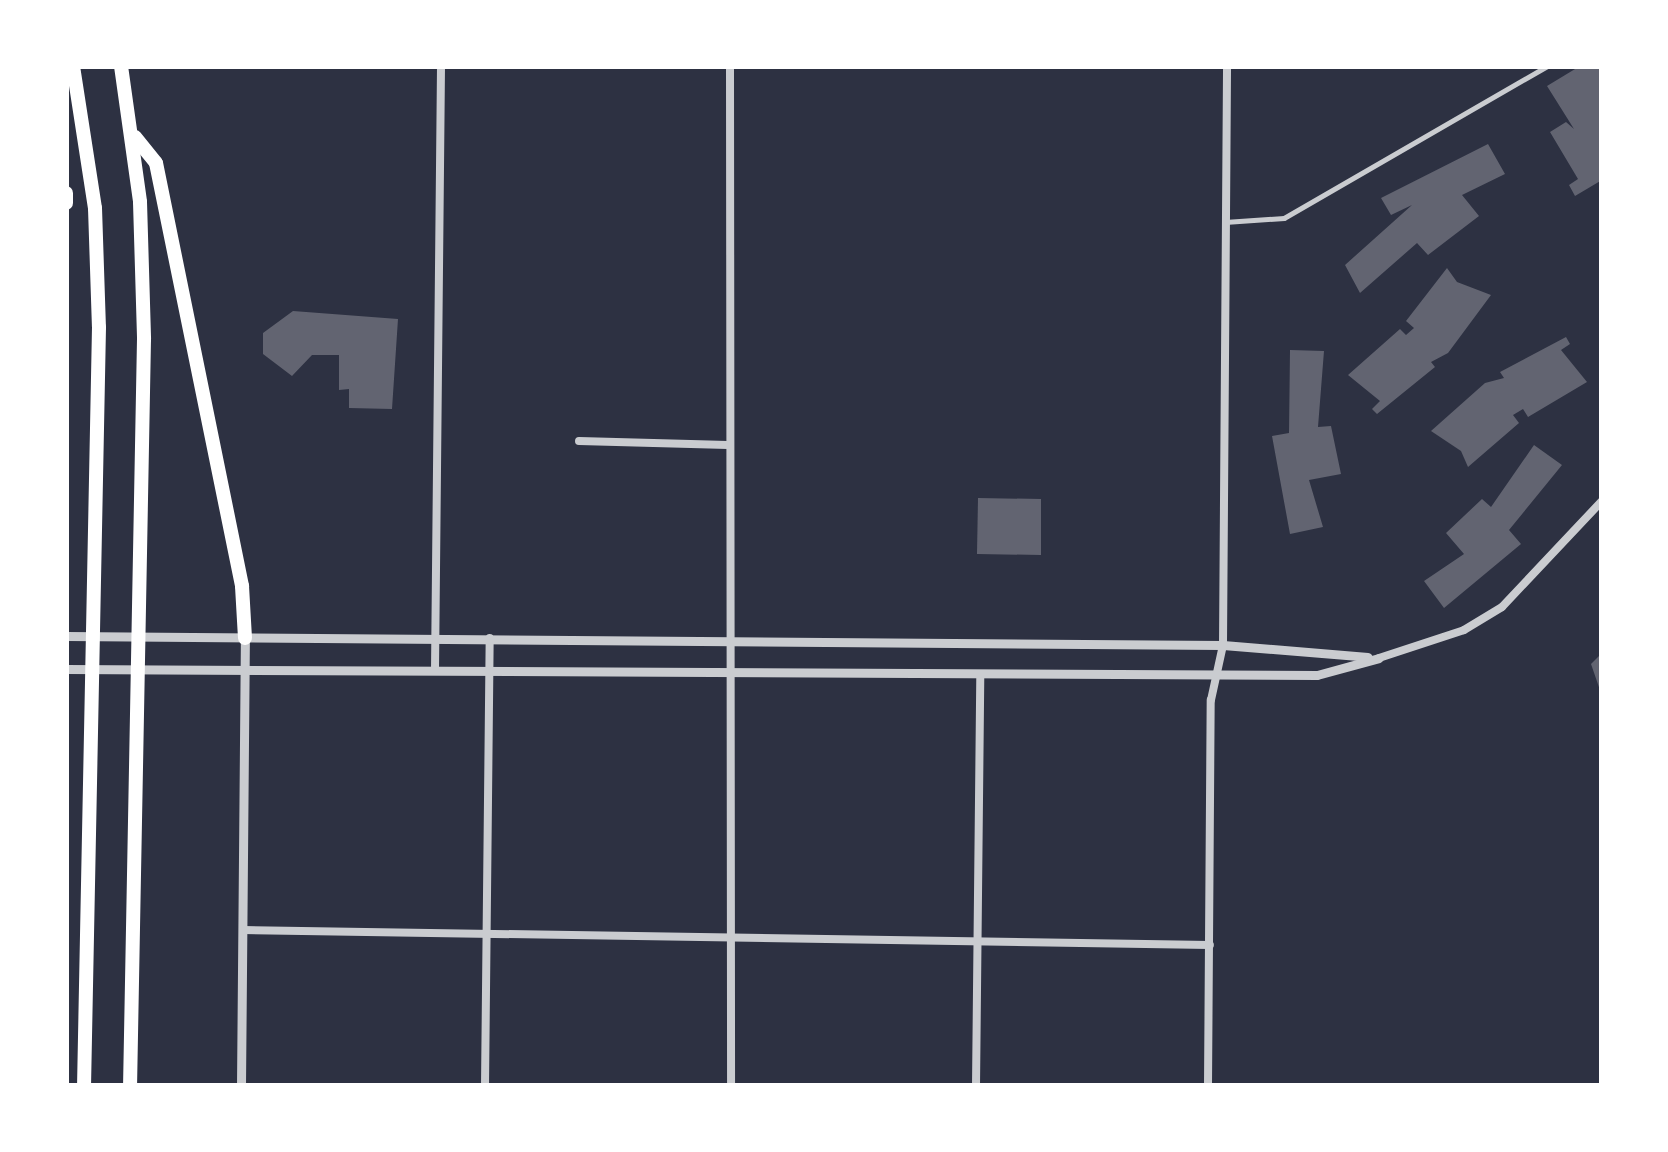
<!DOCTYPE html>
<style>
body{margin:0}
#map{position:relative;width:1668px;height:1152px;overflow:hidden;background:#2d3142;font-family:Bitter,serif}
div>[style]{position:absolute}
.building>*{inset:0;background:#626471}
.service>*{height:4.5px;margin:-2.25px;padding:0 2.25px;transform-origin:2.25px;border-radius:2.25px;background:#caccd0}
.minor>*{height:8px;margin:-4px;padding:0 4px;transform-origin:4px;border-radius:4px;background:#caccd0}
.tertiary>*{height:9px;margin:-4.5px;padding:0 4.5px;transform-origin:4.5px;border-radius:4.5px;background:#caccd0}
.motorway>*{height:14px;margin:-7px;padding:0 7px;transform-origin:7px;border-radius:7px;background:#fff}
span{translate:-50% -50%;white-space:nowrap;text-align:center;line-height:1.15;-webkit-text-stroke:12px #fff;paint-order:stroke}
.frame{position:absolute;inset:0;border:69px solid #fff;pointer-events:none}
</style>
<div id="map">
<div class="building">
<i style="clip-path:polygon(1580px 66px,1602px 66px,1602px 180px,1575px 196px,1569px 185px,1578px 179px,1550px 132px,1566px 122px,1574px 129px,1547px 86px)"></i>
<i style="clip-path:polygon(1488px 144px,1505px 174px,1462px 195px,1479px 216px,1428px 255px,1417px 243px,1360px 293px,1345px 265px,1412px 205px,1391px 215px,1381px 198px)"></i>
<i style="clip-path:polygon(1447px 268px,1457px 282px,1491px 295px,1448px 353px,1431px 362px,1435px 367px,1377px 414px,1372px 409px,1380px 401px,1348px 375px,1400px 329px,1406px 335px,1414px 328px,1406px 321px)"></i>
<i style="clip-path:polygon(293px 311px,398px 319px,392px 409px,349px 408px,349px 389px,339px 390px,339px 355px,312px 355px,292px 376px,263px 354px,263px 333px)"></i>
<i style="clip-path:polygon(1566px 337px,1570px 344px,1561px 350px,1587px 382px,1528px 417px,1523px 409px,1513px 415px,1519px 423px,1468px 467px,1461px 451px,1431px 431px,1485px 383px,1504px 378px,1500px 372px)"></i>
<i style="clip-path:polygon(1290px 350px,1324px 351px,1318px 427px,1331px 426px,1341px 474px,1309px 480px,1323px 527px,1290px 534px,1272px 436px,1289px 433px)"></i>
<i style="clip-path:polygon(1534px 445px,1562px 465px,1509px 530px,1521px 544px,1444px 608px,1424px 581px,1464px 554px,1446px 533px,1482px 499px,1491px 507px)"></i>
<i style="clip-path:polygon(978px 498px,1041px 499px,1041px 555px,977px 554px)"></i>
<i style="clip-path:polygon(1602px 653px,1602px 693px,1601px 693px,1591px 664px)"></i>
</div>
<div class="service">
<i style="left:1225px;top:222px;width:59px;rotate:-3.9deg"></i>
<i style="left:1284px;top:218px;width:304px;rotate:-30deg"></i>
</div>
<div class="minor">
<i style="left:730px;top:66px;width:1020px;rotate:89.94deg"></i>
<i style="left:579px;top:441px;width:149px;rotate:1.5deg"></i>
<i style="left:1379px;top:658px;width:89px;rotate:-18.2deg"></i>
<i style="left:1464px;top:630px;width:44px;rotate:-31.2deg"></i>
<i style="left:1502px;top:607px;width:146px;rotate:-46.7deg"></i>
<i style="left:435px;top:670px;width:604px;rotate:-89.43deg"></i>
<i style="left:243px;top:930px;width:967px;rotate:0.89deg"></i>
<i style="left:485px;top:1086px;width:448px;rotate:-89.4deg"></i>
<i style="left:976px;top:1086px;width:411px;rotate:-89.4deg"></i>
<i style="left:1208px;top:1086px;width:386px;rotate:-89.6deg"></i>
<i style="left:1211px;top:700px;width:56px;rotate:-77.7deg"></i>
<i style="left:1223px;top:645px;width:579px;rotate:-89.6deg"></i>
</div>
<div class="tertiary">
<i style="left:66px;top:636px;width:1157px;rotate:0.45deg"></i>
<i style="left:1223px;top:645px;width:145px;rotate:4.7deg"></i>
<i style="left:66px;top:669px;width:1251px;rotate:0.27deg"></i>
<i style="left:1317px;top:675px;width:64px;rotate:-15.3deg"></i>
<i style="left:241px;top:1086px;width:448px;rotate:-89.5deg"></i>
</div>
<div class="motorway">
<i style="left:73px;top:66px;width:144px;rotate:81.2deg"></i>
<i style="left:95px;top:208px;width:119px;rotate:88.1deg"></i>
<i style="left:99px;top:327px;width:759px;rotate:91.13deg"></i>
<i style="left:121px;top:66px;width:137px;rotate:82deg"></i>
<i style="left:140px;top:202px;width:137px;rotate:88.3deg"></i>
<i style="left:144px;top:339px;width:747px;rotate:91.07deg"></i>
<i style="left:135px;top:137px;width:33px;rotate:51deg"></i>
<i style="left:156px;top:163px;width:432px;rotate:78.5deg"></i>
<i style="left:242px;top:586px;width:52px;rotate:86.7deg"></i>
<i style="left:66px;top:193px;width:10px;rotate:90deg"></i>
</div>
<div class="frame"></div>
</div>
